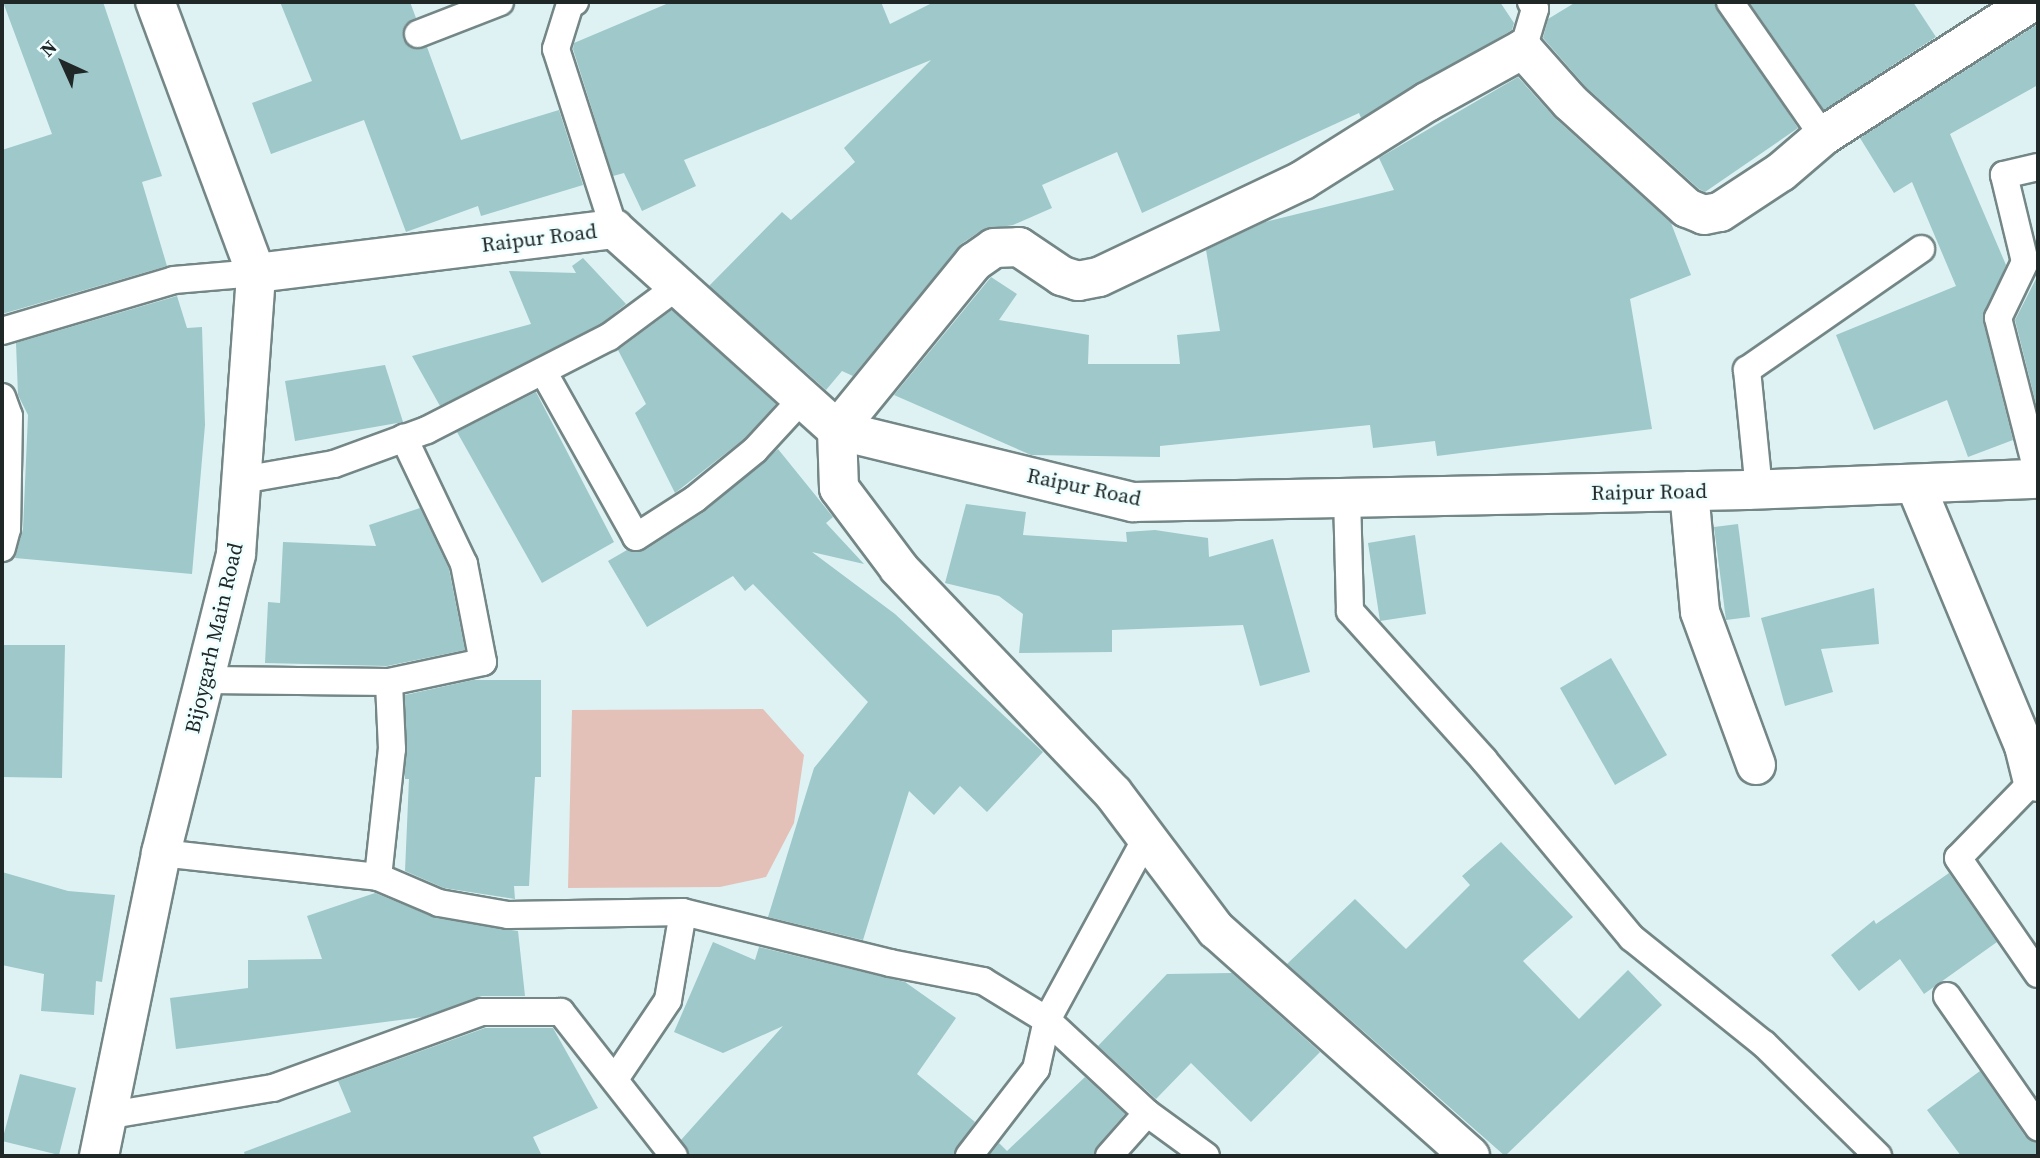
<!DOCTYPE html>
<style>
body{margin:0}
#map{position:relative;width:2040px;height:1158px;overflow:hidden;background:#def2f3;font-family:"Source Serif 4",serif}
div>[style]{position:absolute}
.green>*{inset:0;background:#e3c1b9}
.building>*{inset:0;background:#9ec8c9}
.roads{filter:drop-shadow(2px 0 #748686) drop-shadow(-2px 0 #748686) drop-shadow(0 2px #748686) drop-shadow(0 -2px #748686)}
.lane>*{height:26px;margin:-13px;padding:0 13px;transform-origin:13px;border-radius:13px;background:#fff}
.street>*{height:38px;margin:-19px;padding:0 19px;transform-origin:19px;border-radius:19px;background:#fff}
.secondary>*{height:38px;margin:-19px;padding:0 19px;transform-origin:19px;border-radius:19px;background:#fff}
span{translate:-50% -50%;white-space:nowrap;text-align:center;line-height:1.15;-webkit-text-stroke:5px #efffff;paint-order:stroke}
.street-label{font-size:21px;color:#202727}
.frame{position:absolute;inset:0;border:4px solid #202727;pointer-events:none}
.north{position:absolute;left:28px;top:28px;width:70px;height:70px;-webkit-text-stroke:5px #efffff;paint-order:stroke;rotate:315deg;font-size:19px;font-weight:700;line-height:28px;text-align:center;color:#202727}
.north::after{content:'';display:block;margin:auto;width:24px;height:32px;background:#202727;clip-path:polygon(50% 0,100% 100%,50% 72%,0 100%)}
</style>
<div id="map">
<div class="green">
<i style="clip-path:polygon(763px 709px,804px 755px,794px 823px,766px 877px,720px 887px,568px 888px,572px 710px)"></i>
</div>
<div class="building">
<i style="clip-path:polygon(3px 2px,103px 2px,162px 176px,142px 182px,167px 266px,2px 314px,2px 150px,52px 134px)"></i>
<i style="clip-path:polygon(280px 2px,410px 2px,416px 18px,405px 25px,403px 39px,415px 49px,427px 47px,461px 140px,559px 110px,583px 185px,481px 216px,478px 206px,406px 232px,364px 120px,271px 154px,252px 103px,312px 81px)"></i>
<i style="clip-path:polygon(671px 2px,881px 2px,890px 24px,934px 2px,1500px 2px,1514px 23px,1512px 30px,1361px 118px,1359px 113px,1142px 213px,1117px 152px,1042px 185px,1052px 208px,1013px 225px,982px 230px,961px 244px,853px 376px,842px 371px,826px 390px,709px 286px,782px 212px,791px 220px,855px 162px,844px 148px,931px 60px,684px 160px,696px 186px,642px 211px,624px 173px,613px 176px,573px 49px,574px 43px)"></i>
<i style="clip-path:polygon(1576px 2px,1714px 2px,1798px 128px,1705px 192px,1699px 189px,1586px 87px,1543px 38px,1548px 19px)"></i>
<i style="clip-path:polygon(1749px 2px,1913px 2px,1936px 37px,1824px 110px)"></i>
<i style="clip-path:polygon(2038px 24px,2038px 85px,1950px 134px,2006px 265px,1983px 321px,2013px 440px,1968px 457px,1947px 400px,1874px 430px,1836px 335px,1956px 286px,1912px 182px,1894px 193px,1860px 138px)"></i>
<i style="clip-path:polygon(1518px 77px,1555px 118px,1671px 223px,1691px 275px,1630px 299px,1652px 429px,1437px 456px,1435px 441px,1373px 448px,1370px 425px,1160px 446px,1160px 457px,1031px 455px,894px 395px,991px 277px,1017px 294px,999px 320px,1089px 335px,1088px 364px,1180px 364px,1177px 335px,1220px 331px,1206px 250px,1265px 222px,1394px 190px,1379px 158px)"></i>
<i style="clip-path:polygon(583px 258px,626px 304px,601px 324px,440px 406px,412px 356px,531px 324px,509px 271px,576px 273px,572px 266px)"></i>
<i style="clip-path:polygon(2038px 275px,2038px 412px,2015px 320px)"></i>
<i style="clip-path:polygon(177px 296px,187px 328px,202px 327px,205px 425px,192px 574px,15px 558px,23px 529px,28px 415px,18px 395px,16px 343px)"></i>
<i style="clip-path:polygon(672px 310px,776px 404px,744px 439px,675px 493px,635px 413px,646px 404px,618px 350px)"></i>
<i style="clip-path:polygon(385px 365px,403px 422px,295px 441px,285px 381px)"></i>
<i style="clip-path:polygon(536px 392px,614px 542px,542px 583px,457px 432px)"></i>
<i style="clip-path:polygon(778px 449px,833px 517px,826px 523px,864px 564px,812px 552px,895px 614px,1043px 752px,987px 812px,960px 786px,934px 815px,909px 791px,863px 940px,768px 917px,814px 768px,868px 702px,753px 584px,745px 591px,733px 576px,647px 627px,608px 561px,627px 550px,645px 550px,704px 512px)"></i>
<i style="clip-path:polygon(966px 504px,1026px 512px,1023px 535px,1127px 542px,1126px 532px,1155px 530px,1208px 538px,1209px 557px,1273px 539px,1310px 672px,1260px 686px,1243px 625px,1112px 630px,1112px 652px,1019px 653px,1023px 614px,999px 596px,945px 583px)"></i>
<i style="clip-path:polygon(420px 508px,449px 569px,465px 650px,387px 666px,265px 663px,268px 602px,280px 603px,283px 542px,376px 546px,369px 525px)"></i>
<i style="clip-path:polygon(1738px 524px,1750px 617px,1726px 620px,1714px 527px)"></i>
<i style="clip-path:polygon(1415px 535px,1426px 614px,1380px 621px,1368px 543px)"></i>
<i style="clip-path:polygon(1874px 588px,1879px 644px,1821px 649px,1833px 692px,1785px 706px,1761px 618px)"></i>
<i style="clip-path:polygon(2px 645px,65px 645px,62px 778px,2px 777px)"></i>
<i style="clip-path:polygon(1611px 658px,1667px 755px,1615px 785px,1560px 688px)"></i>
<i style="clip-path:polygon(473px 680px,541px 680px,541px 777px,535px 777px,529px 886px,514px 886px,515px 899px,444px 888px,405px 871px,409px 779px,405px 779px,405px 695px)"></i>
<i style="clip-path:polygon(1501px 842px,1573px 917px,1523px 961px,1579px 1019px,1628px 970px,1662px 1005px,1505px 1156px,1287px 964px,1355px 899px,1406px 949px,1470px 885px,1462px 876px)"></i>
<i style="clip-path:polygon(2px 872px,68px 891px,115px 895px,102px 982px,96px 981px,94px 1015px,41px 1011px,44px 974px,2px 965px)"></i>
<i style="clip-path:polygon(1949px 873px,1997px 942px,1924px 994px,1900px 959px,1859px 991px,1831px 955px,1874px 920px,1876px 924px)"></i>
<i style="clip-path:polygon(375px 893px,436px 918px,518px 931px,525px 996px,482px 996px,423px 1017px,176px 1049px,170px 998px,248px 988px,248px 960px,322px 959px,307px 916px)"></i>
<i style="clip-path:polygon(713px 942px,755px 960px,759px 947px,905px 982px,956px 1018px,917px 1074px,975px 1122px,954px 1156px,689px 1156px,681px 1140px,783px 1026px,723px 1053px,674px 1032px)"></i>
<i style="clip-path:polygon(1232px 973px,1320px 1052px,1251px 1122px,1191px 1063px,1156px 1099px,1098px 1046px,1167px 974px)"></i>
<i style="clip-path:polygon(485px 1028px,553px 1028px,598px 1108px,533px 1137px,542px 1156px,245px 1156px,244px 1152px,351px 1112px,338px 1081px)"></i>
<i style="clip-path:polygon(1980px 1071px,2025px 1136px,2038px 1143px,2038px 1156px,1961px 1156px,1927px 1110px)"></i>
<i style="clip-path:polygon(20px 1074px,76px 1088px,59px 1155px,2px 1141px)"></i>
<i style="clip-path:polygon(1085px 1077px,1125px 1114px,1097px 1146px,1094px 1156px,989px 1156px,999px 1143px,1007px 1151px)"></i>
</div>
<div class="roads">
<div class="lane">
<i style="left:575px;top:2px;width:5px;rotate:158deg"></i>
<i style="left:570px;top:4px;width:47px;rotate:107.3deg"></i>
<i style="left:556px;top:49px;width:189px;rotate:72.1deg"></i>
<i style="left:1730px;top:2px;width:163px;rotate:55.2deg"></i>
<i style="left:418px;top:34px;width:88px;rotate:-21.3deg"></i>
<i style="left:1523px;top:49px;width:42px;rotate:-73.3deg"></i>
<i style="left:1535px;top:9px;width:8px;rotate:-120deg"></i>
<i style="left:2038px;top:167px;width:35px;rotate:167deg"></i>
<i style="left:2004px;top:175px;width:89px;rotate:76.4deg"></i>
<i style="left:2025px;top:262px;width:62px;rotate:115.7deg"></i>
<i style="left:1998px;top:318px;width:162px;rotate:75.7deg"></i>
<i style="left:2px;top:331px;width:179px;rotate:-16.5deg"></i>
<i style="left:174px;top:280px;width:82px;rotate:-4.9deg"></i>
<i style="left:543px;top:371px;width:190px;rotate:60.7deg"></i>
<i style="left:636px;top:537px;width:70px;rotate:-32.8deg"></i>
<i style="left:695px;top:499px;width:77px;rotate:-39.2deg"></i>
<i style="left:755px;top:450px;width:69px;rotate:-47.3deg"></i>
<i style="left:2px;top:397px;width:20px;rotate:70deg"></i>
<i style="left:9px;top:416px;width:113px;rotate:91deg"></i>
<i style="left:7px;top:529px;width:20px;rotate:105deg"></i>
<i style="left:242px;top:480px;width:93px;rotate:-9.9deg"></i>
<i style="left:334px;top:464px;width:99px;rotate:-20.1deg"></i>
<i style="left:427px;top:430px;width:204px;rotate:-27.1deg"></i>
<i style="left:609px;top:337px;width:86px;rotate:-36.5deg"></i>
<i style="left:1759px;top:490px;width:121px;rotate:-95.7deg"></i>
<i style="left:1747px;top:370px;width:212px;rotate:-34.8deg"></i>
<i style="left:1347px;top:496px;width:115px;rotate:88.5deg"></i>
<i style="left:1350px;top:611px;width:200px;rotate:48deg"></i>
<i style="left:1484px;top:760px;width:231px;rotate:50.3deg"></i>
<i style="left:1632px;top:938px;width:169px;rotate:38.8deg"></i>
<i style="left:1764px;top:1044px;width:160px;rotate:44.5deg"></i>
<i style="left:207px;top:680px;width:182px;rotate:0.6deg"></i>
<i style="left:389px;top:682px;width:96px;rotate:-12deg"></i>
<i style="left:483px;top:662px;width:100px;rotate:-101deg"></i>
<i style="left:464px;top:564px;width:140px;rotate:-115.5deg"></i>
<i style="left:2033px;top:781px;width:107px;rotate:134.2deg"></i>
<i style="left:1958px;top:858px;width:141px;rotate:55.4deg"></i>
<i style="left:161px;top:853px;width:218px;rotate:6.3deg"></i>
<i style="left:378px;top:877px;width:66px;rotate:23.1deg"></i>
<i style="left:439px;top:903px;width:70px;rotate:9.9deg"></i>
<i style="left:508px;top:915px;width:175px;rotate:-1deg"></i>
<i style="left:683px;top:912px;width:213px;rotate:13.8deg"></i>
<i style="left:890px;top:963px;width:95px;rotate:11deg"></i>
<i style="left:983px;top:981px;width:75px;rotate:31.4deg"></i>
<i style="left:1047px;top:1020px;width:137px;rotate:42.9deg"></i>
<i style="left:1147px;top:1113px;width:73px;rotate:36.1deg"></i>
<i style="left:378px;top:877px;width:129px;rotate:-83.8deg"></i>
<i style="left:392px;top:749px;width:67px;rotate:-92.6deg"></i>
<i style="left:1947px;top:996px;width:160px;rotate:55.2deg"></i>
<i style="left:615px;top:1079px;width:95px;rotate:-56.1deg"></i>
<i style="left:668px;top:1000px;width:89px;rotate:-80.3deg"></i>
<i style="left:111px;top:1115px;width:164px;rotate:-9.5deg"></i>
<i style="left:273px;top:1088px;width:222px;rotate:-20deg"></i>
<i style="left:482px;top:1012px;width:79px"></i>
<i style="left:561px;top:1012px;width:183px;rotate:51.9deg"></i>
<i style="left:969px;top:1156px;width:110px;rotate:-52.4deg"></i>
<i style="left:1036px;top:1069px;width:50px;rotate:-77.3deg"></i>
<i style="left:1047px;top:1020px;width:211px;rotate:-61.4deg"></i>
<i style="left:1109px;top:1156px;width:57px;rotate:-48.5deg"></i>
</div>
<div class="street">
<i style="left:1915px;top:484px;width:284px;rotate:67.4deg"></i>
<i style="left:2024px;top:746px;width:36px;rotate:76deg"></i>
<i style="left:2033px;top:781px;width:5px;rotate:11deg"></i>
<i style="left:1689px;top:491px;width:121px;rotate:84.8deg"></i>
<i style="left:1700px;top:612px;width:163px;rotate:69.9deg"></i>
<i style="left:1470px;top:1156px;width:340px;rotate:-138.3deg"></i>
<i style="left:1216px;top:930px;width:171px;rotate:-126.9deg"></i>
<i style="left:1113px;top:793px;width:311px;rotate:-133.6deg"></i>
<i style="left:899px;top:568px;width:100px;rotate:-126.9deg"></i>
<i style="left:839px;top:488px;width:58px;rotate:-92deg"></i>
<i style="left:837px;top:430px;width:217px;rotate:-50.8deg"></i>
<i style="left:974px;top:262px;width:24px;rotate:-35deg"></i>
<i style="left:994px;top:248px;width:25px;rotate:-2deg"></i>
<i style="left:1019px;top:247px;width:52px;rotate:34deg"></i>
<i style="left:1062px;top:276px;width:17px;rotate:17deg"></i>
<i style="left:1078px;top:281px;width:21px;rotate:-11deg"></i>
<i style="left:1099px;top:277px;width:226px;rotate:-25.4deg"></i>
<i style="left:1303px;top:180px;width:146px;rotate:-32.2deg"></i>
<i style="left:1427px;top:102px;width:110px;rotate:-28.9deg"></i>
<i style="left:1523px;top:49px;width:71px;rotate:48.4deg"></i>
<i style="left:1570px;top:102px;width:158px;rotate:42.2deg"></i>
<i style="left:1687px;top:208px;width:18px;rotate:22deg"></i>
<i style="left:1704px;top:215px;width:16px;rotate:-11deg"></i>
<i style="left:1720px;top:212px;width:73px;rotate:-33.3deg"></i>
<i style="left:1781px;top:172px;width:55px;rotate:-40.6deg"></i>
<i style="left:1823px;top:136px;width:248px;rotate:-32.7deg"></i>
</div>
<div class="secondary">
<i style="left:256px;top:273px;width:361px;rotate:-7deg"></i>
<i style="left:614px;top:229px;width:300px;rotate:42deg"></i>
<i style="left:837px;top:430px;width:305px;rotate:13.7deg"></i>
<i style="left:1133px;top:502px;width:614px;rotate:-1.12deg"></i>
<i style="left:1747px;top:490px;width:291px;rotate:-2.2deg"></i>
<i style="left:99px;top:1156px;width:309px;rotate:-78.4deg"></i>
<i style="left:161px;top:853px;width:308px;rotate:-75.9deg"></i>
<i style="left:236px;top:554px;width:282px;rotate:-85.9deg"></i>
<i style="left:256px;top:273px;width:289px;rotate:-110.4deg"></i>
</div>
</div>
<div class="street-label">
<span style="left:539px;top:238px;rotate:-7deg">Raipur Road</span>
<span style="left:1084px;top:487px;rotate:12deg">Raipur Road</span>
<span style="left:1649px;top:492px;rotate:-1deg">Raipur Road</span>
<span style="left:214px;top:638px;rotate:-77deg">Bijoygarh Main Road</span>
</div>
<div class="frame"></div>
<div class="north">N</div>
</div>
